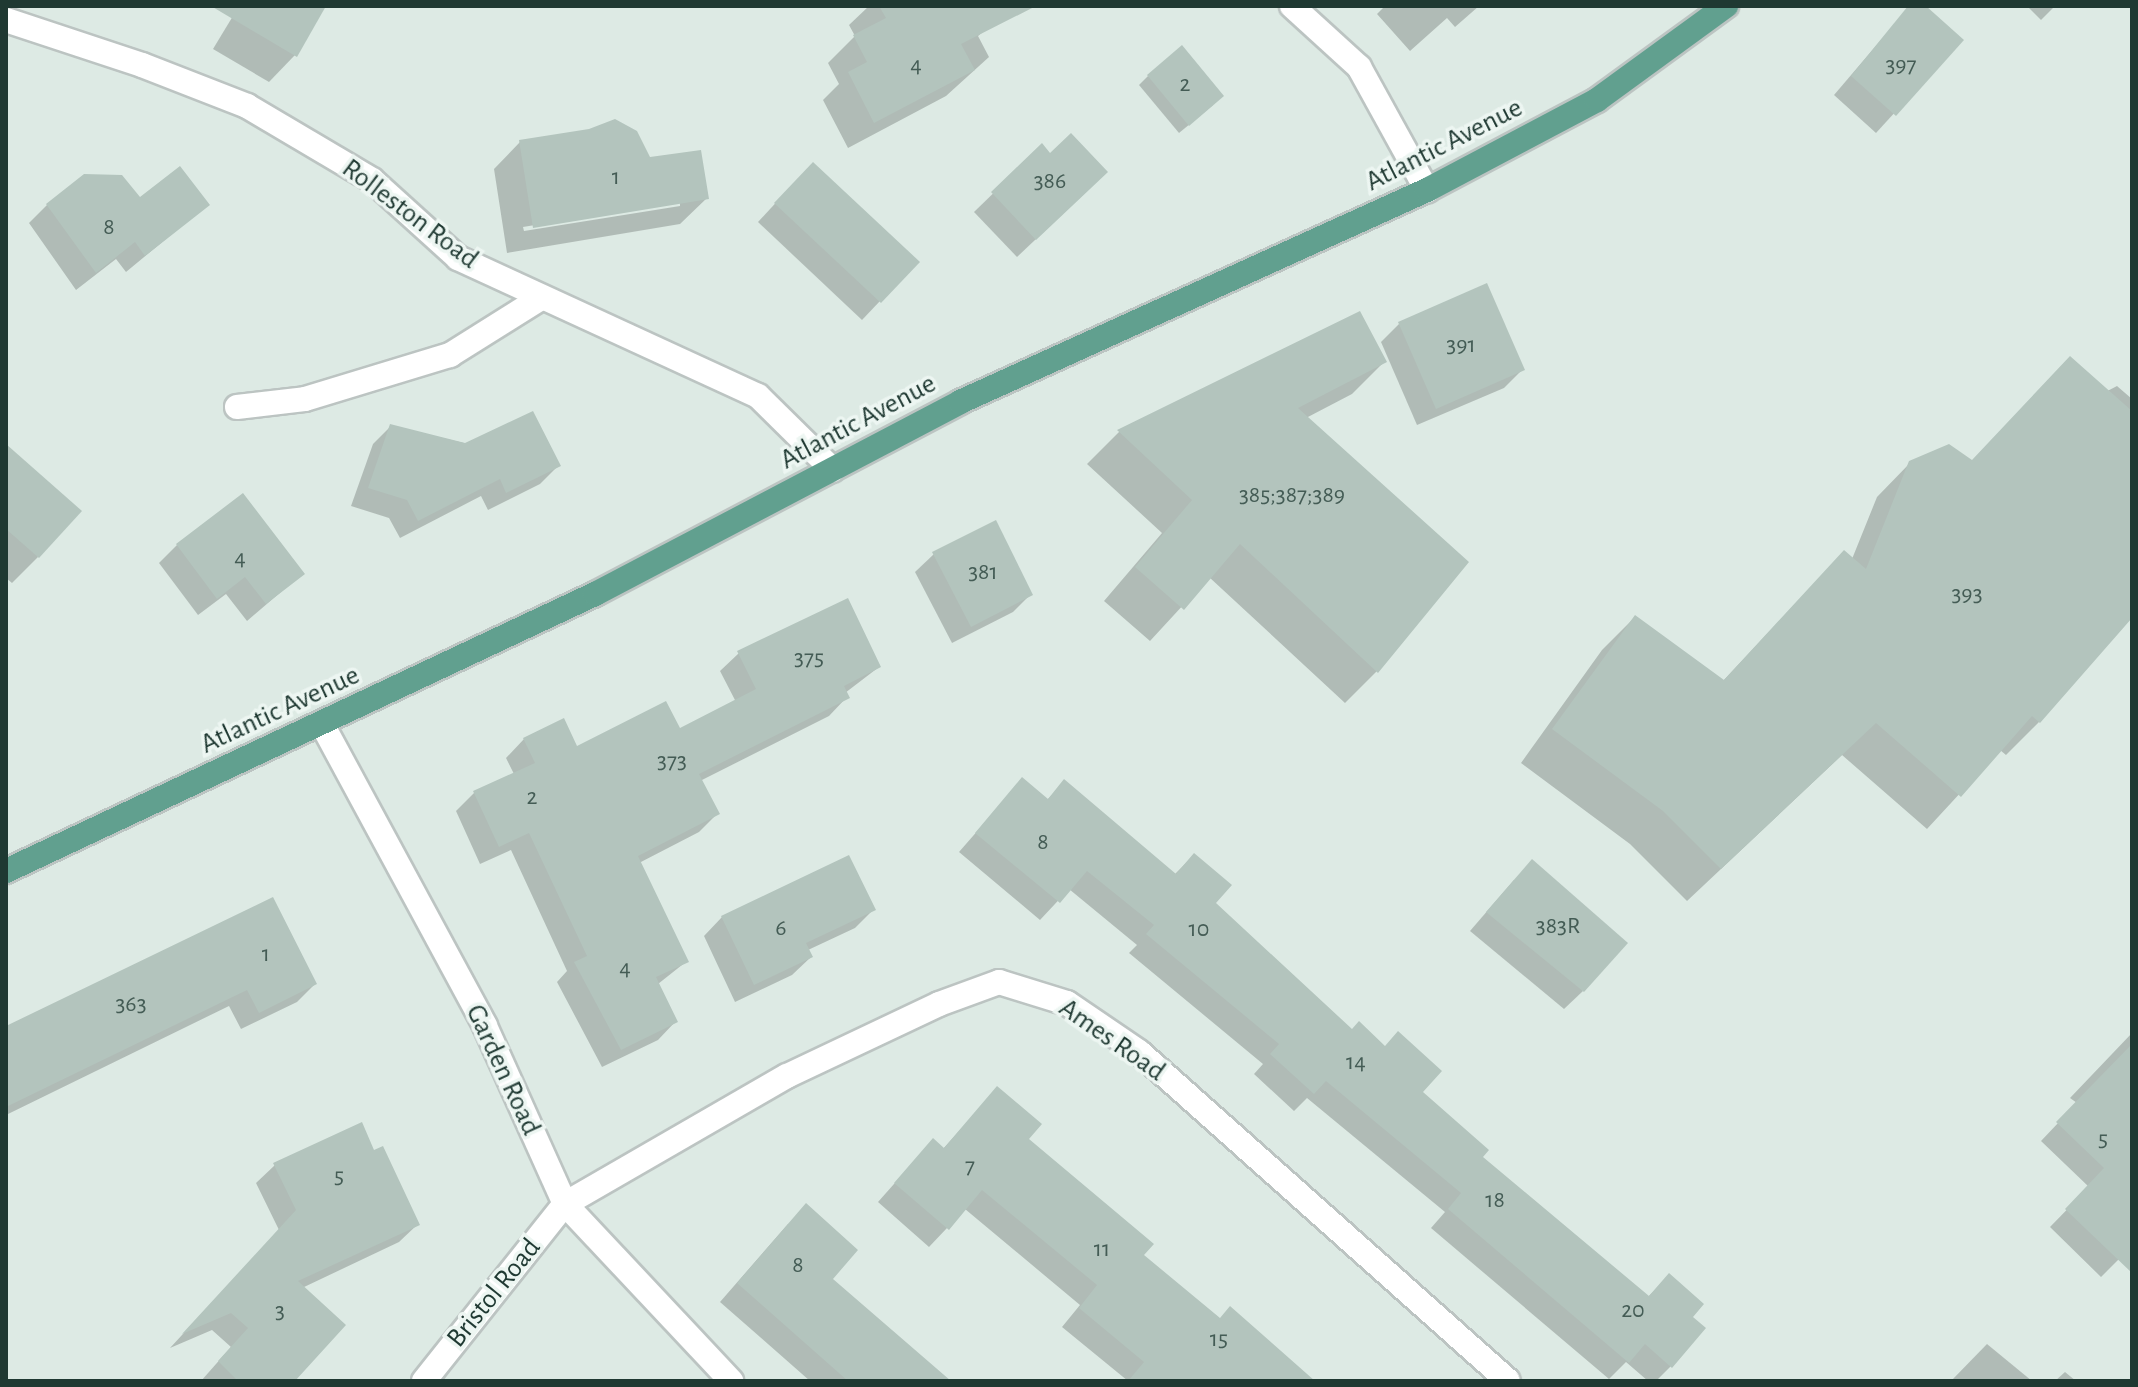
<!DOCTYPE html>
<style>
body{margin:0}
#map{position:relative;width:2138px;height:1387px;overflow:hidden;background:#ddeae4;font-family:"Alegreya Sans",sans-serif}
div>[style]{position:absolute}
.shadow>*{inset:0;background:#0003}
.building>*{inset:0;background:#b3c4bd}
.roads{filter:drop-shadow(2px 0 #bcc4c2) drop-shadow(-2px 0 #bcc4c2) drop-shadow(0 2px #bcc4c2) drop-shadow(0 -2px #bcc4c2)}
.minor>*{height:24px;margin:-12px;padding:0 12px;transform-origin:12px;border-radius:12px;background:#fff}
.primary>*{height:24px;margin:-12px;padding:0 12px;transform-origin:12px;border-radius:12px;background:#61a08f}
span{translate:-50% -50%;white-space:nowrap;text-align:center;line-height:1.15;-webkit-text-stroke:7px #edf6f2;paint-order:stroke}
.number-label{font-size:24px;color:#445c55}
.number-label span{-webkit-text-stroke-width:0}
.street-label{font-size:28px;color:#1f3932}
.frame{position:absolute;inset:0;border:8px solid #1f3932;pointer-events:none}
</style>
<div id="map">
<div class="shadow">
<i style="clip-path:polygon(239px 6px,324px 6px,295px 55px,269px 82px,213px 49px)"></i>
<i style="clip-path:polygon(869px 6px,970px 6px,984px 31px,978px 36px,989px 57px,946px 96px,848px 148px,823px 100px,839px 84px,828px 63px,855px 36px,849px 25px)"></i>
<i style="clip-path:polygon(1385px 6px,1479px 6px,1455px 27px,1447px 18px,1410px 51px,1377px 14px)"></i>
<i style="clip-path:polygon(1910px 6px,1923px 6px,1961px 40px,1876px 133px,1834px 95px)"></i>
<i style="clip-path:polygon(2027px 6px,2055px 6px,2041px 20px)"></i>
<i style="clip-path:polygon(1148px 76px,1213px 105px,1179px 133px,1139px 85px)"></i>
<i style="clip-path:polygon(evenodd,520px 142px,649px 159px,707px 198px,680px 224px,507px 253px,494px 169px,520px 142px,680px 201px,680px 206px,524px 231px,523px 227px,680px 201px)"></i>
<i style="clip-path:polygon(1042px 146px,1088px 190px,1017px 257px,974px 212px)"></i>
<i style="clip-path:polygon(795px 182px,917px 262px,862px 320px,758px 222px)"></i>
<i style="clip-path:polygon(139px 200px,207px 205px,126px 272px,116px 259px,76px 290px,29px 223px,47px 205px)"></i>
<i style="clip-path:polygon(1359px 314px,1385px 361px,1352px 394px,1306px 418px,1377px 671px,1345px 703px,1209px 577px,1150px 641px,1104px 601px,1162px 533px,1087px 464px,1119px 432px)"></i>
<i style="clip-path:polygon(1399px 324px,1522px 370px,1504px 388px,1417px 425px,1381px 342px)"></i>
<i style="clip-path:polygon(2117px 386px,2132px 399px,2132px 614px,2039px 722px,2006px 755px,2000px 750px,1927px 829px,1842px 755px,1687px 901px,1630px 844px,1521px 763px,1602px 650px,1635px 617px,1722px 682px,1844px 552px,1852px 559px,1877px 497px,1910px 463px,1971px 462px)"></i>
<i style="clip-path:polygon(391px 426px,559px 465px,540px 484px,488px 510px,481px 496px,400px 538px,389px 518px,351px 506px,373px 444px)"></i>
<i style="clip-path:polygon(6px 447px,38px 557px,12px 583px,6px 578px)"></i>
<i style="clip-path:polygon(177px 545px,303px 573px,247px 621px,226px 594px,198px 615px,159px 563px)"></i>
<i style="clip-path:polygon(934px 554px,1031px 594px,1013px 612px,952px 643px,915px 572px)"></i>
<i style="clip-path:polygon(739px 653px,879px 667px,845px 693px,847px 697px,829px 716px,700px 781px,717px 814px,699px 832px,639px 863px,687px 961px,658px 984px,676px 1021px,658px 1040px,602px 1067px,557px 982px,567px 971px,511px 850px,480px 864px,456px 811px,474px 793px,514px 774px,506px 758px,524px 739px,576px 749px,679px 731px,736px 702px,720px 671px)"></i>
<i style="clip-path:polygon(1022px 780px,1047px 800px,1065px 782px,1174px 875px,1194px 855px,1213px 903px,1420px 1093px,1480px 1157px,1648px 1297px,1669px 1275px,1690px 1317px,1671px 1366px,1656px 1381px,1648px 1381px,1626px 1362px,1609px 1379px,1431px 1228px,1445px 1212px,1307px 1098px,1294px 1111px,1254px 1074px,1263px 1064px,1129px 953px,1137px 945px,1069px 889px,1040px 920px,959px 852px)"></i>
<i style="clip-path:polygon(1514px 880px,1583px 991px,1564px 1009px,1470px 931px)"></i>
<i style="clip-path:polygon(272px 900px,315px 984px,297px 1002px,241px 1029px,229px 1006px,6px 1115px,6px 1029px)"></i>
<i style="clip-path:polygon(873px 910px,855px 928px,808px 950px,811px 957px,792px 975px,735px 1002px,704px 936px,722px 917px)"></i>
<i style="clip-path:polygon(2132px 1033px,2132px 1246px,2101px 1277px,2050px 1227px,2089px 1187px,2041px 1141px,2077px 1103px,2070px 1098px)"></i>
<i style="clip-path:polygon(997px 1089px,1026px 1139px,1142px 1255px,1296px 1381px,1128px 1381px,1062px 1327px,1080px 1305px,965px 1209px,929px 1247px,878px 1202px,933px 1140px,943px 1149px)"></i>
<i style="clip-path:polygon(373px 1152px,418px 1224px,399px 1242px,302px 1288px,292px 1381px,201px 1381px,231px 1347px,212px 1330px,170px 1348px,279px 1230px,256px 1183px,275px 1165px)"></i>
<i style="clip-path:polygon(788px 1224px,830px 1279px,948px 1381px,810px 1381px,720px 1302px)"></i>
<i style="clip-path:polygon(1987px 1344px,2032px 1381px,1951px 1381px)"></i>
<i style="clip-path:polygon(2065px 1372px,2076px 1381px,2055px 1381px)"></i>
</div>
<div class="building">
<i style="clip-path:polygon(211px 6px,326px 6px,297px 57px)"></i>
<i style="clip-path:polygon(879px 6px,1036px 6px,961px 44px,975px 70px,874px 123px,848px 72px,867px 62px,853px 35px,886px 18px)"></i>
<i style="clip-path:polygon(1908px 6px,1926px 6px,1964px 40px,1896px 116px,1851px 76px)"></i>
<i style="clip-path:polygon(1182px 45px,1224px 96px,1189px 126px,1147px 75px)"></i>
<i style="clip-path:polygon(615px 119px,637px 131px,650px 157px,701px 150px,709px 199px,533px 228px,519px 140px,589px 129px)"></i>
<i style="clip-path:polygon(1071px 133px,1108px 172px,1036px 240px,991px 192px,1042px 143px,1050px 153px)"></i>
<i style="clip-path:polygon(813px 162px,920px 262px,881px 303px,774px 203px)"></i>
<i style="clip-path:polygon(180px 166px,210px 205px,145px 256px,135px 242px,96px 273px,46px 204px,84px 174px,122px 175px,140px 197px)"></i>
<i style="clip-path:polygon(1487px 283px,1525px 370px,1436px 409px,1398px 322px)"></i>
<i style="clip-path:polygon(1360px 311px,1387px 362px,1298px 408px,1469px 562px,1378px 673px,1240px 544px,1184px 610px,1135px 567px,1192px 500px,1117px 430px)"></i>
<i style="clip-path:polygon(2070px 356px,2132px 411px,2132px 618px,2040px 723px,2032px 716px,1961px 797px,1876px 723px,1721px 869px,1663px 811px,1552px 729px,1635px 615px,1724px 680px,1844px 550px,1866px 569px,1909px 461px,1949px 444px,1972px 460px)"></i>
<i style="clip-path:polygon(533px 411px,561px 466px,506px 493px,500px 479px,418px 521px,407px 500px,368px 488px,390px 424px,465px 443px)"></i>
<i style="clip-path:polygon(6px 444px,82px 511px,39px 558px,6px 529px)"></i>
<i style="clip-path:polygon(243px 493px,305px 574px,266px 604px,245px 577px,217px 599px,176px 544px)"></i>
<i style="clip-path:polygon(996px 520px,1033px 595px,971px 627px,932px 552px)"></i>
<i style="clip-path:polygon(848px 598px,881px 667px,844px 686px,850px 698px,699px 774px,720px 814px,638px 856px,689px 962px,656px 977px,678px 1022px,621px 1050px,574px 962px,587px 956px,529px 833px,499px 847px,473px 791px,535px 763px,523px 738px,564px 718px,577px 746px,666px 701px,680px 728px,756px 689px,737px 651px)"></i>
<i style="clip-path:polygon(1022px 777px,1048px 799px,1064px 779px,1176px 874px,1194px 853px,1232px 885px,1216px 903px,1352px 1029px,1359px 1021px,1385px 1046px,1398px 1031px,1442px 1071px,1423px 1092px,1489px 1150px,1483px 1157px,1649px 1296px,1669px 1273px,1704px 1304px,1693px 1317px,1706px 1328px,1672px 1368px,1645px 1344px,1629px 1363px,1448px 1209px,1461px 1193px,1326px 1081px,1314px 1094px,1270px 1054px,1279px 1044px,1146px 934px,1154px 925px,1087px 871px,1060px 903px,975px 833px)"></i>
<i style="clip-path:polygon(849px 855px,876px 910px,806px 943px,813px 957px,754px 985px,721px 916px)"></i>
<i style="clip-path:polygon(1532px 859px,1628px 943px,1584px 992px,1486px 912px)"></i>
<i style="clip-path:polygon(273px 897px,317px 984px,259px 1013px,247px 990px,6px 1107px,6px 1026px)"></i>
<i style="clip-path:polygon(2132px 1044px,2132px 1273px,2065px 1209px,2104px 1168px,2056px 1122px)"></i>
<i style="clip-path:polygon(997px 1086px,1042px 1124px,1029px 1139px,1154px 1244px,1144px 1255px,1220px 1318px,1230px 1306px,1315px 1381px,1128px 1381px,1144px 1362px,1079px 1308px,1097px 1285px,982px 1190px,949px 1230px,894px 1183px,933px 1138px,944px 1148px)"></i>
<i style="clip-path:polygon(362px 1122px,374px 1150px,383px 1146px,420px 1225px,298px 1281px,346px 1325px,295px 1381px,238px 1381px,218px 1361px,248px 1328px,231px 1313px,182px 1334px,296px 1210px,273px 1163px)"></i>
<i style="clip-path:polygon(806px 1203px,858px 1250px,833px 1279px,951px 1381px,848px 1381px,737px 1283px)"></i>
</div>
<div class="roads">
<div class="minor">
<i style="left:1292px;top:6px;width:91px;rotate:42.3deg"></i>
<i style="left:1359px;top:67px;width:141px;rotate:61.1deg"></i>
<i style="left:6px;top:20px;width:143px;rotate:18.3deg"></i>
<i style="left:142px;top:65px;width:113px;rotate:21.3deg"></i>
<i style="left:247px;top:106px;width:145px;rotate:30.6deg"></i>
<i style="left:372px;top:180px;width:116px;rotate:42.2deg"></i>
<i style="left:458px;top:258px;width:330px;rotate:24.7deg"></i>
<i style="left:758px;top:396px;width:105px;rotate:44.6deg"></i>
<i style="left:237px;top:407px;width:68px;rotate:-6.7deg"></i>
<i style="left:305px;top:399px;width:152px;rotate:-16.9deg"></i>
<i style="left:450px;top:355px;width:107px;rotate:-32.1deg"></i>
<i style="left:322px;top:724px;width:343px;rotate:61.6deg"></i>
<i style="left:485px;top:1026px;width:195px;rotate:65.8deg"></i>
<i style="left:565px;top:1204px;width:243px;rotate:46.8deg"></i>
<i style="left:424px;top:1381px;width:226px;rotate:-51.5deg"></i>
<i style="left:565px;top:1204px;width:256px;rotate:-30deg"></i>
<i style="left:787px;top:1076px;width:168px;rotate:-25.3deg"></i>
<i style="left:939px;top:1004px;width:64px;rotate:-20.1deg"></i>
<i style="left:999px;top:982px;width:71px;rotate:17.2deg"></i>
<i style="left:1067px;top:1003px;width:87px;rotate:34.2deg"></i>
<i style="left:1139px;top:1052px;width:494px;rotate:41.7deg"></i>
</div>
<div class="primary">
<i style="left:6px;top:871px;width:651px;rotate:-25.19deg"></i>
<i style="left:595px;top:594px;width:412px;rotate:-27.7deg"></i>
<i style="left:960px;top:402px;width:513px;rotate:-24.42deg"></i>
<i style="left:1427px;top:190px;width:192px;rotate:-27.9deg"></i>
<i style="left:1597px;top:100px;width:160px;rotate:-36.1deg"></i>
</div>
</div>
<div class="number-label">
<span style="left:916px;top:66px">4</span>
<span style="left:1901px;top:66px">397</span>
<span style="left:1185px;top:85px">2</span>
<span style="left:616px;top:178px">1</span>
<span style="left:1050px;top:182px">386</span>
<span style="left:109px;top:228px">8</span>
<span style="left:1461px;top:346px">391</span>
<span style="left:1292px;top:496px">385;387;389</span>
<span style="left:240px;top:559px">4</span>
<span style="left:983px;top:573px">381</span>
<span style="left:1967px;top:595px">393</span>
<span style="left:809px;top:659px">375</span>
<span style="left:672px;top:762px">373</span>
<span style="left:532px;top:798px">2</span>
<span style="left:1043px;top:843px">8</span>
<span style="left:1558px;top:927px">383R</span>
<span style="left:781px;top:929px">6</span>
<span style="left:1199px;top:930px">10</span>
<span style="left:266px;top:955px">1</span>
<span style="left:625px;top:969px">4</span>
<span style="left:131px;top:1005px">363</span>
<span style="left:1356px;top:1063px">14</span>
<span style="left:2103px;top:1140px">5</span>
<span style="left:970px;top:1167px">7</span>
<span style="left:339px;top:1177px">5</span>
<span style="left:1495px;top:1201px">18</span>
<span style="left:1102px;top:1250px">11</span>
<span style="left:798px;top:1266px">8</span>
<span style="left:1633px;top:1311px">20</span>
<span style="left:280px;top:1312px">3</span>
<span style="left:1219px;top:1340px">15</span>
</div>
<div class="street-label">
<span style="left:1444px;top:145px;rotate:-27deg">Atlantic Avenue</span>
<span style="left:410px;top:214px;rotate:37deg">Rolleston Road</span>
<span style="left:858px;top:422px;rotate:-28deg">Atlantic Avenue</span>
<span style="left:280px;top:710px;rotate:-25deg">Atlantic Avenue</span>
<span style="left:1112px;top:1040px;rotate:35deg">Ames Road</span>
<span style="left:503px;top:1070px;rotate:65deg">Garden Road</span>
<span style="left:494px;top:1293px;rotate:-51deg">Bristol Road</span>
</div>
<div class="frame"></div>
</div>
